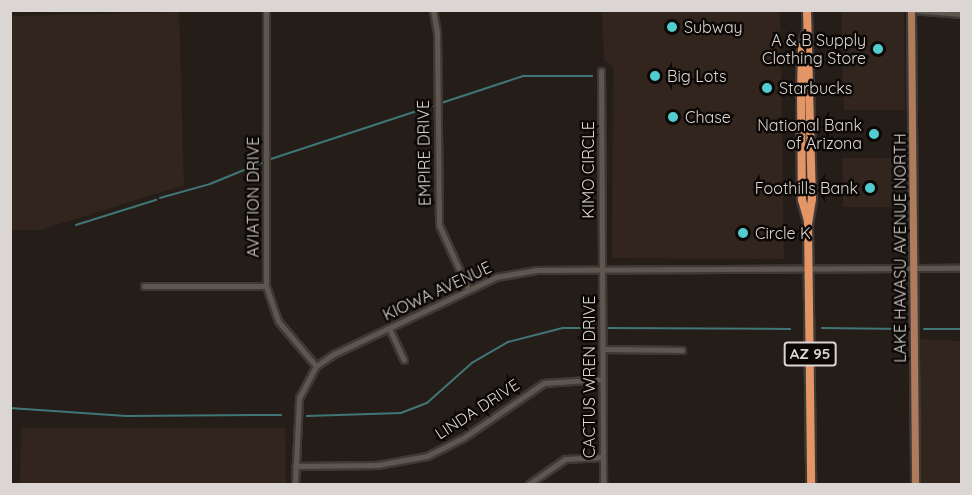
<!DOCTYPE html>
<style>
body{margin:0}
#map{position:relative;width:972px;height:495px;overflow:hidden;background:#251d18;font-family:Quicksand,sans-serif}
div>[style]{position:absolute}
.built>*{inset:0;background:#32251e}
.stream>*{height:1.5px;margin:-0.75px;padding:0 0.75px;transform-origin:0.75px;border-radius:0.75px;background:#407677}
.roads{filter:drop-shadow(2px 0 #3f3936) drop-shadow(-2px 0 #3f3936) drop-shadow(0 2px #3f3936) drop-shadow(0 -2px #3f3936)}
.minor>*{height:5px;margin:-2.5px;padding:0 2.5px;transform-origin:2.5px;border-radius:2.5px;background:#5f5650}
.major>*{height:7px;margin:-3.5px;padding:0 3.5px;transform-origin:3.5px;border-radius:3.5px;background:#ae7c5d}
.highway>*{height:8px;margin:-4px;padding:0 4px;transform-origin:4px;border-radius:4px;background:#e39566}
.dots>*{width:16px;height:16px;translate:-50% -50%;box-sizing:border-box;border:3px solid #0b0806;border-radius:50%}
span{translate:-50% -50%;white-space:nowrap;text-align:center;line-height:1.15;-webkit-text-stroke:5px #0b0806;paint-order:stroke}
.shield-label span{padding:2px 4px;background:#0b0806;border:2px solid;border-radius:4px;-webkit-text-stroke-width:0}
.shield-label{font-size:15px;color:#dbd6d3;font-weight:700}
.poi-label{font-size:16px;color:#dbd6d3}
.left{translate:0 -50%;text-align:left}
.right{translate:-100% -50%;text-align:right}
.street-label{font-size:16px;color:#dbd6d3}
.frame{position:absolute;inset:0;border:12px solid #dbd6d3;pointer-events:none}
</style>
<div id="map">
<div class="built">
<i style="clip-path:polygon(602px 11px,780px 11px,784px 259px,612px 258px,613px 67px,604px 60px)"></i>
<i style="clip-path:polygon(841px 11px,904px 11px,905px 110px,844px 110px)"></i>
<i style="clip-path:polygon(179px 12px,184px 185px,40px 230px,11px 230px,11px 16px)"></i>
<i style="clip-path:polygon(842px 158px,906px 158px,906px 207px,843px 207px)"></i>
<i style="clip-path:polygon(920px 339px,961px 341px,961px 484px,919px 484px)"></i>
<i style="clip-path:polygon(21px 428px,285px 428px,286px 484px,20px 484px)"></i>
</div>
<div class="stream">
<i style="left:268px;top:160px;width:269px;rotate:-18.2deg"></i>
<i style="left:524px;top:76px;width:68px"></i>
<i style="left:160px;top:198px;width:52px;rotate:-15.6deg"></i>
<i style="left:210px;top:184px;width:58px;rotate:-22.2deg"></i>
<i style="left:76px;top:225px;width:84px;rotate:-17.4deg"></i>
<i style="left:605px;top:328px;width:185px;rotate:0.3deg"></i>
<i style="left:822px;top:328px;width:80px;rotate:0.7deg"></i>
<i style="left:924px;top:329px;width:38px"></i>
<i style="left:10px;top:408px;width:116px;rotate:3.9deg"></i>
<i style="left:126px;top:416px;width:155px;rotate:-0.4deg"></i>
<i style="left:307px;top:416px;width:94px;rotate:-1.8deg"></i>
<i style="left:401px;top:413px;width:28px;rotate:-21deg"></i>
<i style="left:427px;top:403px;width:60px;rotate:-41.6deg"></i>
<i style="left:472px;top:363px;width:42px;rotate:-30.3deg"></i>
<i style="left:508px;top:342px;width:57px;rotate:-14.3deg"></i>
<i style="left:563px;top:328px;width:37px"></i>
</div>
<div class="roads">
<div class="minor">
<i style="left:266px;top:10px;width:276px;rotate:90deg"></i>
<i style="left:266px;top:286px;width:37px;rotate:71deg"></i>
<i style="left:278px;top:321px;width:59px;rotate:49.8deg"></i>
<i style="left:433px;top:10px;width:22px;rotate:80deg"></i>
<i style="left:437px;top:32px;width:193px;rotate:89.4deg"></i>
<i style="left:439px;top:225px;width:70px;rotate:65.6deg"></i>
<i style="left:912px;top:10px;width:50px;rotate:4.6deg"></i>
<i style="left:601px;top:71px;width:413px;rotate:89.7deg"></i>
<i style="left:144px;top:286px;width:122px"></i>
<i style="left:389px;top:328px;width:35px;rotate:65deg"></i>
<i style="left:603px;top:349px;width:79px;rotate:0.7deg"></i>
<i style="left:295px;top:466px;width:82px;rotate:-0.7deg"></i>
<i style="left:377px;top:465px;width:51px;rotate:-10.2deg"></i>
<i style="left:427px;top:456px;width:40px;rotate:-26.6deg"></i>
<i style="left:463px;top:438px;width:98px;rotate:-34.2deg"></i>
<i style="left:544px;top:383px;width:58px;rotate:-3.9deg"></i>
<i style="left:295px;top:484px;width:86px;rotate:-87.3deg"></i>
<i style="left:299px;top:398px;width:36px;rotate:-62deg"></i>
<i style="left:316px;top:366px;width:22px;rotate:-34deg"></i>
<i style="left:334px;top:354px;width:179px;rotate:-25.4deg"></i>
<i style="left:496px;top:277px;width:41px;rotate:-9.9deg"></i>
<i style="left:536px;top:270px;width:426px;rotate:-0.3deg"></i>
<i style="left:529px;top:484px;width:44px;rotate:-34.8deg"></i>
<i style="left:565px;top:459px;width:38px;rotate:-3deg"></i>
</div>
<div class="major">
<i style="left:911px;top:10px;width:474px;rotate:89.5deg"></i>
</div>
<div class="highway">
<i style="left:807px;top:10px;width:189px;rotate:88.5deg"></i>
<i style="left:812px;top:199px;width:25px;rotate:99deg"></i>
<i style="left:808px;top:224px;width:260px;rotate:89.3deg"></i>
<i style="left:807px;top:32px;width:16px;rotate:108deg"></i>
<i style="left:802px;top:47px;width:46px;rotate:91.2deg"></i>
<i style="left:801px;top:93px;width:107px;rotate:89.5deg"></i>
<i style="left:802px;top:200px;width:22px;rotate:74deg"></i>
</div>
</div>
<div class="dots">
<i style="left:672px;top:27px;background:#52cdcf"></i>
<i style="left:878px;top:49px;background:#52cdcf"></i>
<i style="left:655px;top:76px;background:#52cdcf"></i>
<i style="left:767px;top:88px;background:#52cdcf"></i>
<i style="left:673px;top:117px;background:#52cdcf"></i>
<i style="left:874px;top:134px;background:#52cdcf"></i>
<i style="left:870px;top:188px;background:#52cdcf"></i>
<i style="left:743px;top:233px;background:#52cdcf"></i>
</div>
<div class="shield-label">
<span style="left:810px;top:354px">AZ 95</span>
</div>
<div class="poi-label">
<span class="left" style="left:684px;top:27px">Subway</span>
<span class="right" style="left:866px;top:49px">A &amp; B Supply<br>Clothing Store</span>
<span class="left" style="left:667px;top:76px">Big Lots</span>
<span class="left" style="left:779px;top:88px">Starbucks</span>
<span class="left" style="left:685px;top:117px">Chase</span>
<span class="right" style="left:862px;top:134px">National Bank<br>of Arizona</span>
<span class="right" style="left:858px;top:188px">Foothills Bank</span>
<span class="left" style="left:755px;top:233px">Circle K</span>
</div>
<div class="street-label">
<span style="left:424px;top:153px;rotate:-91deg">EMPIRE DRIVE</span>
<span style="left:588px;top:170px;rotate:-90deg">KIMO CIRCLE</span>
<span style="left:253px;top:197px;rotate:-90deg">AVIATION DRIVE</span>
<span style="left:900px;top:248px;rotate:-90deg">LAKE HAVASU AVENUE NORTH</span>
<span style="left:437px;top:291px;rotate:-25deg">KIOWA AVENUE</span>
<span style="left:589px;top:377px;rotate:-90deg">CACTUS WREN DRIVE</span>
<span style="left:477px;top:409px;rotate:-33deg">LINDA DRIVE</span>
</div>
<div class="frame"></div>
</div>
